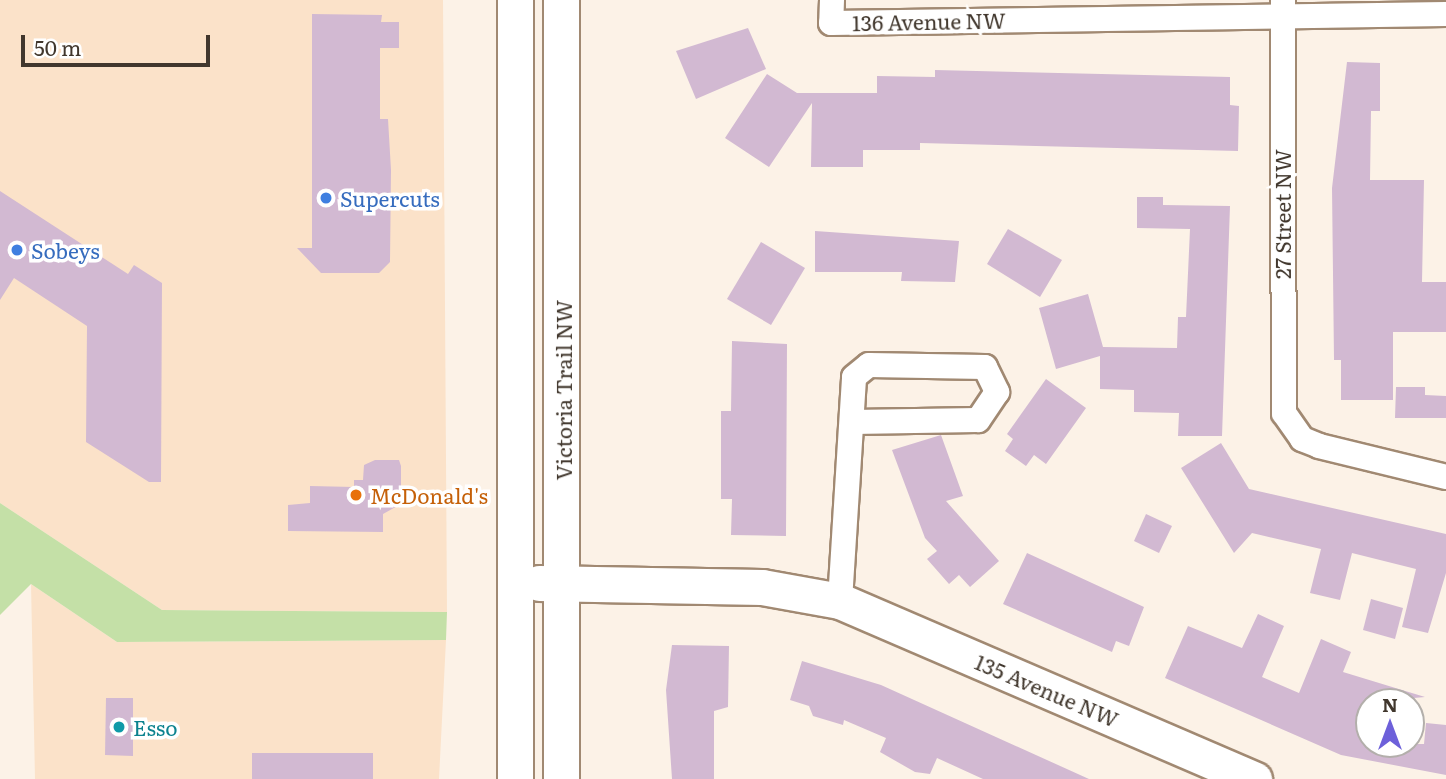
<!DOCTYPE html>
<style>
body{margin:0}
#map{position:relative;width:1446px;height:779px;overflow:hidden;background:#fcf2e7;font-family:Literata,serif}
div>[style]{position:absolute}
.built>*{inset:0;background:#fbe2c9}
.green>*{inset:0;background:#c4e0a7}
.building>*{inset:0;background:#d2b9d2}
.roads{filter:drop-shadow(2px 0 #a18972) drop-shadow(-2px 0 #a18972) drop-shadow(0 2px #a18972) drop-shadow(0 -2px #a18972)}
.street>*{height:24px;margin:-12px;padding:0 12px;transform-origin:12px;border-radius:12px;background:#fff}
.secondary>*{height:35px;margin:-17.5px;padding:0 17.5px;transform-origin:17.5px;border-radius:17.5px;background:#fff}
.dots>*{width:19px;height:19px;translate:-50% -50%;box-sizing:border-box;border:4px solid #fff;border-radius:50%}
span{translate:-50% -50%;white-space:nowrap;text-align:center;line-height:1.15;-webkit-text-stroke:7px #fff;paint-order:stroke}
.street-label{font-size:21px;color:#41372d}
.shop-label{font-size:21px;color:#366cbe}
.left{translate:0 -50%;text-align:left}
.food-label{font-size:21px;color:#c56008}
.culture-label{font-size:21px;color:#0d838f}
.north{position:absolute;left:1355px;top:688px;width:70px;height:70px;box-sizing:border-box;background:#fff;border:2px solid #b3afab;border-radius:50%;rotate:0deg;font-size:19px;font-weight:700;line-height:28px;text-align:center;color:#41372d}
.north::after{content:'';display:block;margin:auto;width:24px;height:32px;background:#6d60da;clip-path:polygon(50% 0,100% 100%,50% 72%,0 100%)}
.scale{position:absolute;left:21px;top:35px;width:189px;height:32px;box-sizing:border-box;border:4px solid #41372d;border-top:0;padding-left:9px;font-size:21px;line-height:24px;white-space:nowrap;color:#41372d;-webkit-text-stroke:5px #fff;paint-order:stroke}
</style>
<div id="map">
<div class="built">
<i style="clip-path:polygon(0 0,443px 0,447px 612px,162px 610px,0 503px)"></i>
<i style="clip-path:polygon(31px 584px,117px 642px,446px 640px,439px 779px,35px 779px)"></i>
</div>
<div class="green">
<i style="clip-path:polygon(0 503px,162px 610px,447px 612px,446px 640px,117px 642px,31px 584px,0 615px)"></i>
</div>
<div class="building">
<i style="clip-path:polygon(312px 14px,382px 15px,381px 22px,399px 22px,399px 48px,380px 48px,380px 119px,388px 119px,391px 170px,390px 262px,379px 273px,321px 273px,297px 248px,312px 248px)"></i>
<i style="clip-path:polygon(748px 28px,766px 69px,696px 99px,676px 51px)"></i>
<i style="clip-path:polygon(1347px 62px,1380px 63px,1380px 111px,1371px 111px,1370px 180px,1424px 180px,1422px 282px,1446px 282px,1446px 332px,1393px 332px,1393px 400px,1341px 400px,1341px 360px,1334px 360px,1332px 188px)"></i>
<i style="clip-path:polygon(935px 70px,1230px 77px,1230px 105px,1239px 106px,1238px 151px,920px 143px,920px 150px,863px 150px,863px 167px,811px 167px,812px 103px,769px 167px,725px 138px,767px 74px,797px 93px,877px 93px,877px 76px,935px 77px)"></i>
<i style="clip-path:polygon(0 191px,128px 274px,134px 265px,162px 283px,161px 482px,149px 482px,86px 442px,87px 326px,14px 278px,0 300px)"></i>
<i style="clip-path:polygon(1137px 197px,1163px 197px,1163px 205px,1230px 206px,1222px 436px,1178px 436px,1179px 413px,1134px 412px,1134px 390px,1100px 389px,1100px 356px,1056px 369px,1039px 308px,1088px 294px,1103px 347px,1177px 348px,1178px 317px,1186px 317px,1190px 229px,1137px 228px)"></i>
<i style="clip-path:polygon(1008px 229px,1062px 260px,1040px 297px,987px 264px)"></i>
<i style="clip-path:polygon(815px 231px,959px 241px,955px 282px,901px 281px,902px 272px,815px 272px)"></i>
<i style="clip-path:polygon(761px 242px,805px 268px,771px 325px,727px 299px)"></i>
<i style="clip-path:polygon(732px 341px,787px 344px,786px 536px,731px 535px,732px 499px,721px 499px,721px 411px,731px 411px)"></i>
<i style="clip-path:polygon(1046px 379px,1086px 408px,1046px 464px,1034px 455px,1026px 466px,1005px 451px,1013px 439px,1007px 434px)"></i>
<i style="clip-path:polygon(1396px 387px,1425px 387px,1425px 395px,1446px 396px,1446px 418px,1395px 418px)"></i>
<i style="clip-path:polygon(941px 435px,963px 496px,946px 501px,999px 561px,970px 587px,959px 575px,949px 584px,927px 559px,937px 551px,925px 538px,892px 450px)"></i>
<i style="clip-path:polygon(1221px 443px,1249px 489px,1446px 534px,1446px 573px,1428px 633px,1402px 627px,1416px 569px,1352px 553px,1340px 600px,1310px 593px,1321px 549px,1252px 533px,1234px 553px,1181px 468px)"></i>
<i style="clip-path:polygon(375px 460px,399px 460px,401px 466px,401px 504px,383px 514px,383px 532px,288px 531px,288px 505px,310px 503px,310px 486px,354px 487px,354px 480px,363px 480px,364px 465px)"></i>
<i style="clip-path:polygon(1146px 514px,1172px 526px,1159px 553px,1134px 541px)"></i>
<i style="clip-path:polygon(1027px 553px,1144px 607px,1129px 646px,1116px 641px,1112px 652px,1003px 604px)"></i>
<i style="clip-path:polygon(1371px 599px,1403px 608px,1395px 639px,1363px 630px)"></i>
<i style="clip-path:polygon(1258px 614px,1284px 626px,1262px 677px,1299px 693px,1321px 639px,1351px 652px,1343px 672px,1425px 697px,1369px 702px,1369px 744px,1424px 744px,1426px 723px,1446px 725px,1446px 775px,1341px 755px,1165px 678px,1188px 626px,1242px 648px)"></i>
<i style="clip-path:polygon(672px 645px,729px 646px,728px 707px,714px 711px,714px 779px,672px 779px,666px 690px)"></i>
<i style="clip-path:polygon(802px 661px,881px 685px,1089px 779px,983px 779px,937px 758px,930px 774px,915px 772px,880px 752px,886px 738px,844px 720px,843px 725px,813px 716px,809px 706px,790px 700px)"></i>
<i style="clip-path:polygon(106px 698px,133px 698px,133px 756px,105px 755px)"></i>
<i style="clip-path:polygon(252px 753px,373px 753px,373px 779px,252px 779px)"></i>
</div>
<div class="roads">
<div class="street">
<i style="left:832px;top:0;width:23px;rotate:92deg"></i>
<i style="left:831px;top:23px;width:615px;rotate:-0.84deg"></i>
<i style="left:1283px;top:0;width:413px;rotate:89.9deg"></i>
<i style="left:1284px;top:413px;width:32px;rotate:55deg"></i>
<i style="left:1302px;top:439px;width:18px;rotate:22deg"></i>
<i style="left:1319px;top:446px;width:131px;rotate:13.7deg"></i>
<i style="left:840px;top:601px;width:224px;rotate:-86.4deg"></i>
<i style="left:854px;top:377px;width:19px;rotate:-39deg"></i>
<i style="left:869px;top:365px;width:116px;rotate:1deg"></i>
<i style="left:985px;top:367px;width:28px;rotate:64deg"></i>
<i style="left:997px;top:392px;width:34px;rotate:124deg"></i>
<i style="left:978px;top:420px;width:126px;rotate:179.1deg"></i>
</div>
<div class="secondary">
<i style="left:515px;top:0;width:779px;rotate:90deg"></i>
<i style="left:539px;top:583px;width:223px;rotate:1deg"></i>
<i style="left:762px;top:587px;width:79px;rotate:10.2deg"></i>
<i style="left:840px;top:601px;width:451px;rotate:23.3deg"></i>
<i style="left:561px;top:779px;width:779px;rotate:-90deg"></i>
</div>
</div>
<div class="dots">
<i style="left:326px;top:198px;background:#3f7fe0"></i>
<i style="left:17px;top:250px;background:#3f7fe0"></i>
<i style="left:356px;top:495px;background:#e8710a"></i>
<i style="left:119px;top:727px;background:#0f9aa8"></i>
</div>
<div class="street-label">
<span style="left:929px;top:21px;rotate:-1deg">136 Avenue NW</span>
<span style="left:1282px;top:214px;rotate:-90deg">27 Street NW</span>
<span style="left:563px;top:390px;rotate:-90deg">Victoria Trail NW</span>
<span style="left:1047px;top:690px;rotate:23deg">135 Avenue NW</span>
</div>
<div class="shop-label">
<span class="left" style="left:340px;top:198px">Supercuts</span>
<span class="left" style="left:31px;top:250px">Sobeys</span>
</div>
<div class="food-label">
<span class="left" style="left:370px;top:495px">McDonald's</span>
</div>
<div class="culture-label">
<span class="left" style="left:133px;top:727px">Esso</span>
</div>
<div class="north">N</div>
<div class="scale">50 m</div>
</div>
